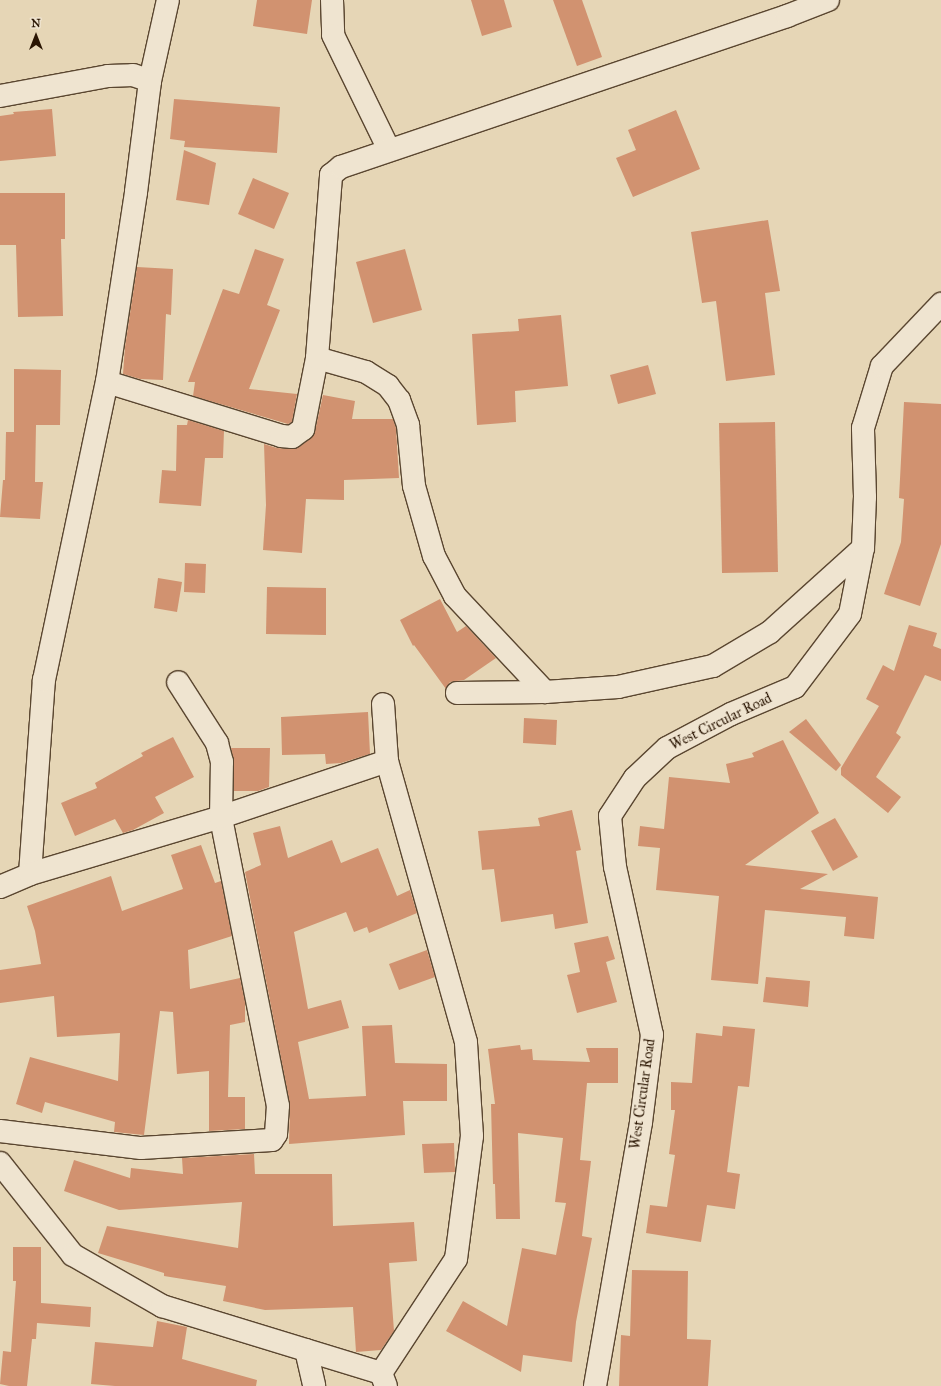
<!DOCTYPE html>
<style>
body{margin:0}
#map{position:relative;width:941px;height:1386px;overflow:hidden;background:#e6d6b6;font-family:"IM FELL Great Primer",serif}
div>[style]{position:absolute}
.building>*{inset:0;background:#d19270}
.roads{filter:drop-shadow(1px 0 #5a4630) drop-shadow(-1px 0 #5a4630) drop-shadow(0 1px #5a4630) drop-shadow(0 -1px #5a4630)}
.street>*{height:22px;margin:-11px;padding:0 11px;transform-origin:11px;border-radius:11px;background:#efe4d0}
.secondary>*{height:22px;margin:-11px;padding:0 11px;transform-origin:11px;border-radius:11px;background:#efe4d0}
span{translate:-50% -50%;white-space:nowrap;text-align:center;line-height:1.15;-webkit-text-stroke:3.5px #efe4d0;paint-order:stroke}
.street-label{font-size:14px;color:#2b1603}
.north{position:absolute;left:16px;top:16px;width:40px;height:40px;-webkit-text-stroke:3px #efe4d0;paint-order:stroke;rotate:0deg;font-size:11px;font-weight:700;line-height:16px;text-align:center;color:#2b1603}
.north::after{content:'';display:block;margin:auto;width:14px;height:18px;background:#2b1603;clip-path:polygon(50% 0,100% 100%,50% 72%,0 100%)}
</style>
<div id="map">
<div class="building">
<i style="clip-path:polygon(257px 0,312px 0,307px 34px,253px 26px)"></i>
<i style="clip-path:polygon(471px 0,504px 0,512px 27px,482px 36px)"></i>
<i style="clip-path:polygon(553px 0,582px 0,602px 57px,577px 66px)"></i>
<i style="clip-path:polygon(174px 99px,280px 107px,277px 153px,184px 147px,185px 141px,170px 139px)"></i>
<i style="clip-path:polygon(52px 109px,56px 156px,0 161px,0 116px,14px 114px,13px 112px)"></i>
<i style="clip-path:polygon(676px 110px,700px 169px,633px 197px,616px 158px,636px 150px,628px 130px)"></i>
<i style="clip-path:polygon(184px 150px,216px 163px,209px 205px,176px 200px)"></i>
<i style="clip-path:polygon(253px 178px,289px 193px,274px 229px,238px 214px)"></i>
<i style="clip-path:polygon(0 193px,65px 193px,65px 239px,61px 239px,63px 316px,18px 317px,16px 245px,0 245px)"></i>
<i style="clip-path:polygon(768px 220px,780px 291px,765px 293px,775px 375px,726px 381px,716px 301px,702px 303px,691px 232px)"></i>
<i style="clip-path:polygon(255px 249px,284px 259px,267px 305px,280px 310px,249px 389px,297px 394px,292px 422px,288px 424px,193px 396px,195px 382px,188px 382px,223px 289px,239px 294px)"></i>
<i style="clip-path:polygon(405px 249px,422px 310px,373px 323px,356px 262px)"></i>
<i style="clip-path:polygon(137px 267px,173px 269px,171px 315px,166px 314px,163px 380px,140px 379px,123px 374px,125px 347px)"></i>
<i style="clip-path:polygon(561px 315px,568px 386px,515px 391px,516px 422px,477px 425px,472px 334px,519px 331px,518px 319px)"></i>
<i style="clip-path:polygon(648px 365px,656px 394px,618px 404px,610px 375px)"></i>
<i style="clip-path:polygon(14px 369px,61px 370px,60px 425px,36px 425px,35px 482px,43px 482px,40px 519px,0 517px,3px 480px,5px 480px,6px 432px,14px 432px)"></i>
<i style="clip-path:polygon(323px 395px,355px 401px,352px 419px,393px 419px,396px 428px,399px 478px,344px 480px,344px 500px,306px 499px,302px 553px,263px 550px,266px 505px,264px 444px,277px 448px,291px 449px,299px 447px,310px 439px,315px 431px)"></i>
<i style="clip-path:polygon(904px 402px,941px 404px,941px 544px,920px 606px,884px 594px,901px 542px,904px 499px,899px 498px)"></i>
<i style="clip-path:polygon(188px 420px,224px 431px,223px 458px,205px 458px,201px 506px,159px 503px,162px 470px,176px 471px,177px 425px,187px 425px)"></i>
<i style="clip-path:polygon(775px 422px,778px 572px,722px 573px,719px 423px)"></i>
<i style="clip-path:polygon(185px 563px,206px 564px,205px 593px,184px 592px)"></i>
<i style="clip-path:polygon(158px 578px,182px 582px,177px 612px,154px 608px)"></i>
<i style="clip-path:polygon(267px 587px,326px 588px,326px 635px,266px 634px)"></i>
<i style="clip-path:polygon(440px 599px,457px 632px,466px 626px,496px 658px,464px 680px,450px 682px,446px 689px,414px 645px,413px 646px,400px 620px)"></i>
<i style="clip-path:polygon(909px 625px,937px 633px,933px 646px,941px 649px,941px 681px,925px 675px,896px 733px,901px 737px,876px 777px,901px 797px,888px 813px,841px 775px,841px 768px,879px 706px,866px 699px,883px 665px,894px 671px)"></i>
<i style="clip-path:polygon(368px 712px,370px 754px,341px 763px,326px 764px,325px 754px,282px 755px,281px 717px)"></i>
<i style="clip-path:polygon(524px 718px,557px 720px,556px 745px,523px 743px)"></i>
<i style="clip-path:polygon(806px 719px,841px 765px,836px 771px,789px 732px)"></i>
<i style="clip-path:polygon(173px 737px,194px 777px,155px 797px,164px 813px,133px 830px,123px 833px,115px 819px,75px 836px,61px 803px,97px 788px,95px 783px,143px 756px,141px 753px)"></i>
<i style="clip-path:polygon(783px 740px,819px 813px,745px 865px,828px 874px,800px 889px,878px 897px,874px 939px,844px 936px,846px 917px,765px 910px,758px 984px,711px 980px,719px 896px,656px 890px,660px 848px,638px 846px,640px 826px,664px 829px,669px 777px,730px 783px,726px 764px,754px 757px,752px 753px)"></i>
<i style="clip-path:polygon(231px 748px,270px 748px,269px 787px,258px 791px,234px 791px,234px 762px)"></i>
<i style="clip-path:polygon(572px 810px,581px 850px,576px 851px,588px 923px,555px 929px,553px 914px,501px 922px,494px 869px,482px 870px,478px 831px,540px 826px,538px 818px)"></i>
<i style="clip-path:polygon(835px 818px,858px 857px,833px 871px,811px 831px)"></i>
<i style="clip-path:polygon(280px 826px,288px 858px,332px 840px,341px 863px,378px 848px,397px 896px,410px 890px,417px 913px,369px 933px,367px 927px,354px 932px,346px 912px,294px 932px,308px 1009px,341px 1000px,349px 1028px,298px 1042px,309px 1099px,366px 1096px,362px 1026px,392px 1025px,395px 1063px,447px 1064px,447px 1101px,403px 1101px,405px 1135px,289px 1144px,290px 1104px,245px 872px,261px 865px,253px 833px)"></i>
<i style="clip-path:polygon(201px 845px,215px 883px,221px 881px,232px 936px,188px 950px,190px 989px,240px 978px,245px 1002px,245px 1022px,230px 1025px,228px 1097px,245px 1097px,245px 1129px,209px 1131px,209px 1071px,177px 1074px,173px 1012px,160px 1011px,144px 1135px,114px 1132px,115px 1122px,45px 1102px,42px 1113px,16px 1104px,30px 1057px,118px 1081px,120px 1033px,57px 1037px,54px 996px,0 1003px,0 970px,41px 964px,35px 931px,27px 906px,111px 876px,122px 911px,183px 889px,171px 855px)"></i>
<i style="clip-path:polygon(608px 936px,615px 959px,606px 962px,617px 1002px,577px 1013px,567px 975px,580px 972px,574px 943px)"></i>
<i style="clip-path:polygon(427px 950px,435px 977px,399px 990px,389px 964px)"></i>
<i style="clip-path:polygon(766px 977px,810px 981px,808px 1007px,763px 1002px)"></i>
<i style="clip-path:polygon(723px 1026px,755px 1029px,749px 1087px,738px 1086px,727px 1172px,740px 1174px,735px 1209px,707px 1205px,701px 1242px,646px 1233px,650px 1205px,667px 1207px,675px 1155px,669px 1154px,675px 1110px,671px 1110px,671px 1082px,692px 1083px,696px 1033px,722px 1036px)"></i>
<i style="clip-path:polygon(520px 1045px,521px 1050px,532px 1049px,533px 1060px,590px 1062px,586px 1048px,618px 1048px,618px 1083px,587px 1083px,580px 1160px,591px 1161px,582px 1236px,592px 1238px,576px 1322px,572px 1362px,523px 1355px,521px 1372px,446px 1331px,463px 1301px,507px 1326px,522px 1248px,556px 1255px,566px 1203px,555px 1202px,563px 1138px,518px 1133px,520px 1219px,496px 1219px,495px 1184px,493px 1184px,491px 1104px,495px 1104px,488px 1049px)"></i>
<i style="clip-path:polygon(454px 1143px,455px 1172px,424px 1173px,422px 1144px)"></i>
<i style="clip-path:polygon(254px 1154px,255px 1174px,332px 1174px,333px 1226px,414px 1222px,417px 1261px,389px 1263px,394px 1331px,381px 1350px,356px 1352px,353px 1307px,265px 1310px,223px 1301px,226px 1286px,164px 1276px,164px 1273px,98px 1253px,107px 1226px,238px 1248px,242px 1202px,119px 1210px,64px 1191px,74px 1160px,130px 1178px,131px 1168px,183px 1174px,182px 1158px)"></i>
<i style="clip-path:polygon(13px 1247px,41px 1247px,41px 1303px,91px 1307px,90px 1327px,37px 1323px,36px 1339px,32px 1339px,27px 1386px,9px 1386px,0 1384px,3px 1351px,11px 1352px,16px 1281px,13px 1281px)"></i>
<i style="clip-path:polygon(632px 1270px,688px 1271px,687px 1339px,711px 1340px,708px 1386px,619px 1386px,621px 1335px,630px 1336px)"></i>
<i style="clip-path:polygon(157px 1321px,187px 1327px,182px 1359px,257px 1380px,256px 1386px,115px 1386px,91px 1384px,95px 1342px,153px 1347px)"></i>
</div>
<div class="roads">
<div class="street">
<i style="left:332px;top:0;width:35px;rotate:88deg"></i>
<i style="left:333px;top:35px;width:128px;rotate:64deg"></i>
<i style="left:0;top:96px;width:110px;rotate:-10.5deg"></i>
<i style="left:108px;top:76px;width:25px;rotate:-2deg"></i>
<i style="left:133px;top:75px;width:18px;rotate:19deg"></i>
<i style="left:317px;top:358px;width:51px;rotate:15.9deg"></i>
<i style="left:366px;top:372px;width:26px;rotate:32deg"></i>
<i style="left:388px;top:386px;width:18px;rotate:52deg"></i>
<i style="left:399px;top:400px;width:27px;rotate:70deg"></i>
<i style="left:408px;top:425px;width:61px;rotate:84.4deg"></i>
<i style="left:414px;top:486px;width:73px;rotate:74.1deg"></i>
<i style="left:434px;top:556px;width:45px;rotate:62.3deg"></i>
<i style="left:455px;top:596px;width:132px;rotate:46.8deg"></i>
<i style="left:107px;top:382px;width:182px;rotate:17.2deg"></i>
<i style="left:281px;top:436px;width:11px;rotate:5deg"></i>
<i style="left:292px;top:437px;width:14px;rotate:-36deg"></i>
<i style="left:303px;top:429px;width:72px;rotate:-78.8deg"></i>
<i style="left:317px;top:358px;width:184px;rotate:-85.6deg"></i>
<i style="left:331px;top:175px;width:13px;rotate:-39deg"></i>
<i style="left:341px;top:167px;width:471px;rotate:-18.7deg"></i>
<i style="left:787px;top:16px;width:44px;rotate:-21.3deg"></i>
<i style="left:457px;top:693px;width:88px;rotate:-0.7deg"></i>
<i style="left:545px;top:692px;width:73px;rotate:-3.9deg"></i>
<i style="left:618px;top:687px;width:97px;rotate:-12.5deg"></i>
<i style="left:713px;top:666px;width:66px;rotate:-30.8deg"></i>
<i style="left:770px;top:632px;width:125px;rotate:-42.1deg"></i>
<i style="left:30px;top:874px;width:195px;rotate:-85.9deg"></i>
<i style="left:44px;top:680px;width:305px;rotate:-78.1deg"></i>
<i style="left:107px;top:382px;width:192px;rotate:-81.3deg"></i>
<i style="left:136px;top:192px;width:112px;rotate:-82.8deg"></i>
<i style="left:150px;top:81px;width:83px;rotate:-77.5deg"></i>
<i style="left:0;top:887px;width:33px;rotate:-23deg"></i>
<i style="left:30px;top:874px;width:199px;rotate:-16.6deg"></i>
<i style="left:221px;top:817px;width:175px;rotate:-18.6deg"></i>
<i style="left:0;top:1131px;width:142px;rotate:6.9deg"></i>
<i style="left:141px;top:1148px;width:131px;rotate:-3.5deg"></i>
<i style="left:272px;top:1140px;width:7px;rotate:-56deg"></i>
<i style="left:276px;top:1134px;width:28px;rotate:-86deg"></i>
<i style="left:278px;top:1106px;width:295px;rotate:-101.2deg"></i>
<i style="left:221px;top:817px;width:55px;rotate:-89deg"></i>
<i style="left:222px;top:762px;width:20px;rotate:-105deg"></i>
<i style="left:217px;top:743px;width:72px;rotate:-122.6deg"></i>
<i style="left:0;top:1163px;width:117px;rotate:51.6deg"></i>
<i style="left:73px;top:1255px;width:103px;rotate:29.8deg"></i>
<i style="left:162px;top:1306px;width:229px;rotate:17deg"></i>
<i style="left:381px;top:1373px;width:14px;rotate:69deg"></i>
<i style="left:306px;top:1350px;width:37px;rotate:77deg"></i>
<i style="left:381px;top:1373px;width:136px;rotate:-56.7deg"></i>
<i style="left:456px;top:1259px;width:124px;rotate:-82.6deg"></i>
<i style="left:472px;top:1136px;width:94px;rotate:-93.7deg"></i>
<i style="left:466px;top:1042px;width:292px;rotate:-105.7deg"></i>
<i style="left:387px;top:761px;width:57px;rotate:-94deg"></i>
</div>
<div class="secondary">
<i style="left:595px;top:1386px;width:268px;rotate:-80.1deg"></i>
<i style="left:641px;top:1122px;width:88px;rotate:-82.8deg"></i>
<i style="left:652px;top:1035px;width:172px;rotate:-102.4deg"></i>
<i style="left:615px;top:867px;width:51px;rotate:-95.6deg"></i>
<i style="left:610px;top:816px;width:45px;rotate:-56.7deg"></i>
<i style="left:635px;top:778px;width:44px;rotate:-43.2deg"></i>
<i style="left:667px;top:748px;width:72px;rotate:-28deg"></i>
<i style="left:731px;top:714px;width:69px;rotate:-22.9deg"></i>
<i style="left:795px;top:687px;width:91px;rotate:-53deg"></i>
<i style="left:850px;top:614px;width:67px;rotate:-78.9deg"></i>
<i style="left:863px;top:548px;width:51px;rotate:-87.8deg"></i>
<i style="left:865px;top:497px;width:69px;rotate:-91.7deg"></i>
<i style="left:863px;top:428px;width:65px;rotate:-73deg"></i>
<i style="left:882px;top:366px;width:86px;rotate:-46.4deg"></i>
</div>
</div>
<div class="street-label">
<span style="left:721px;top:722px;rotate:-26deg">West Circular Road</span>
<span style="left:643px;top:1094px;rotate:-82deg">West Circular Road</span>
</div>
<div class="north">N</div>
</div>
